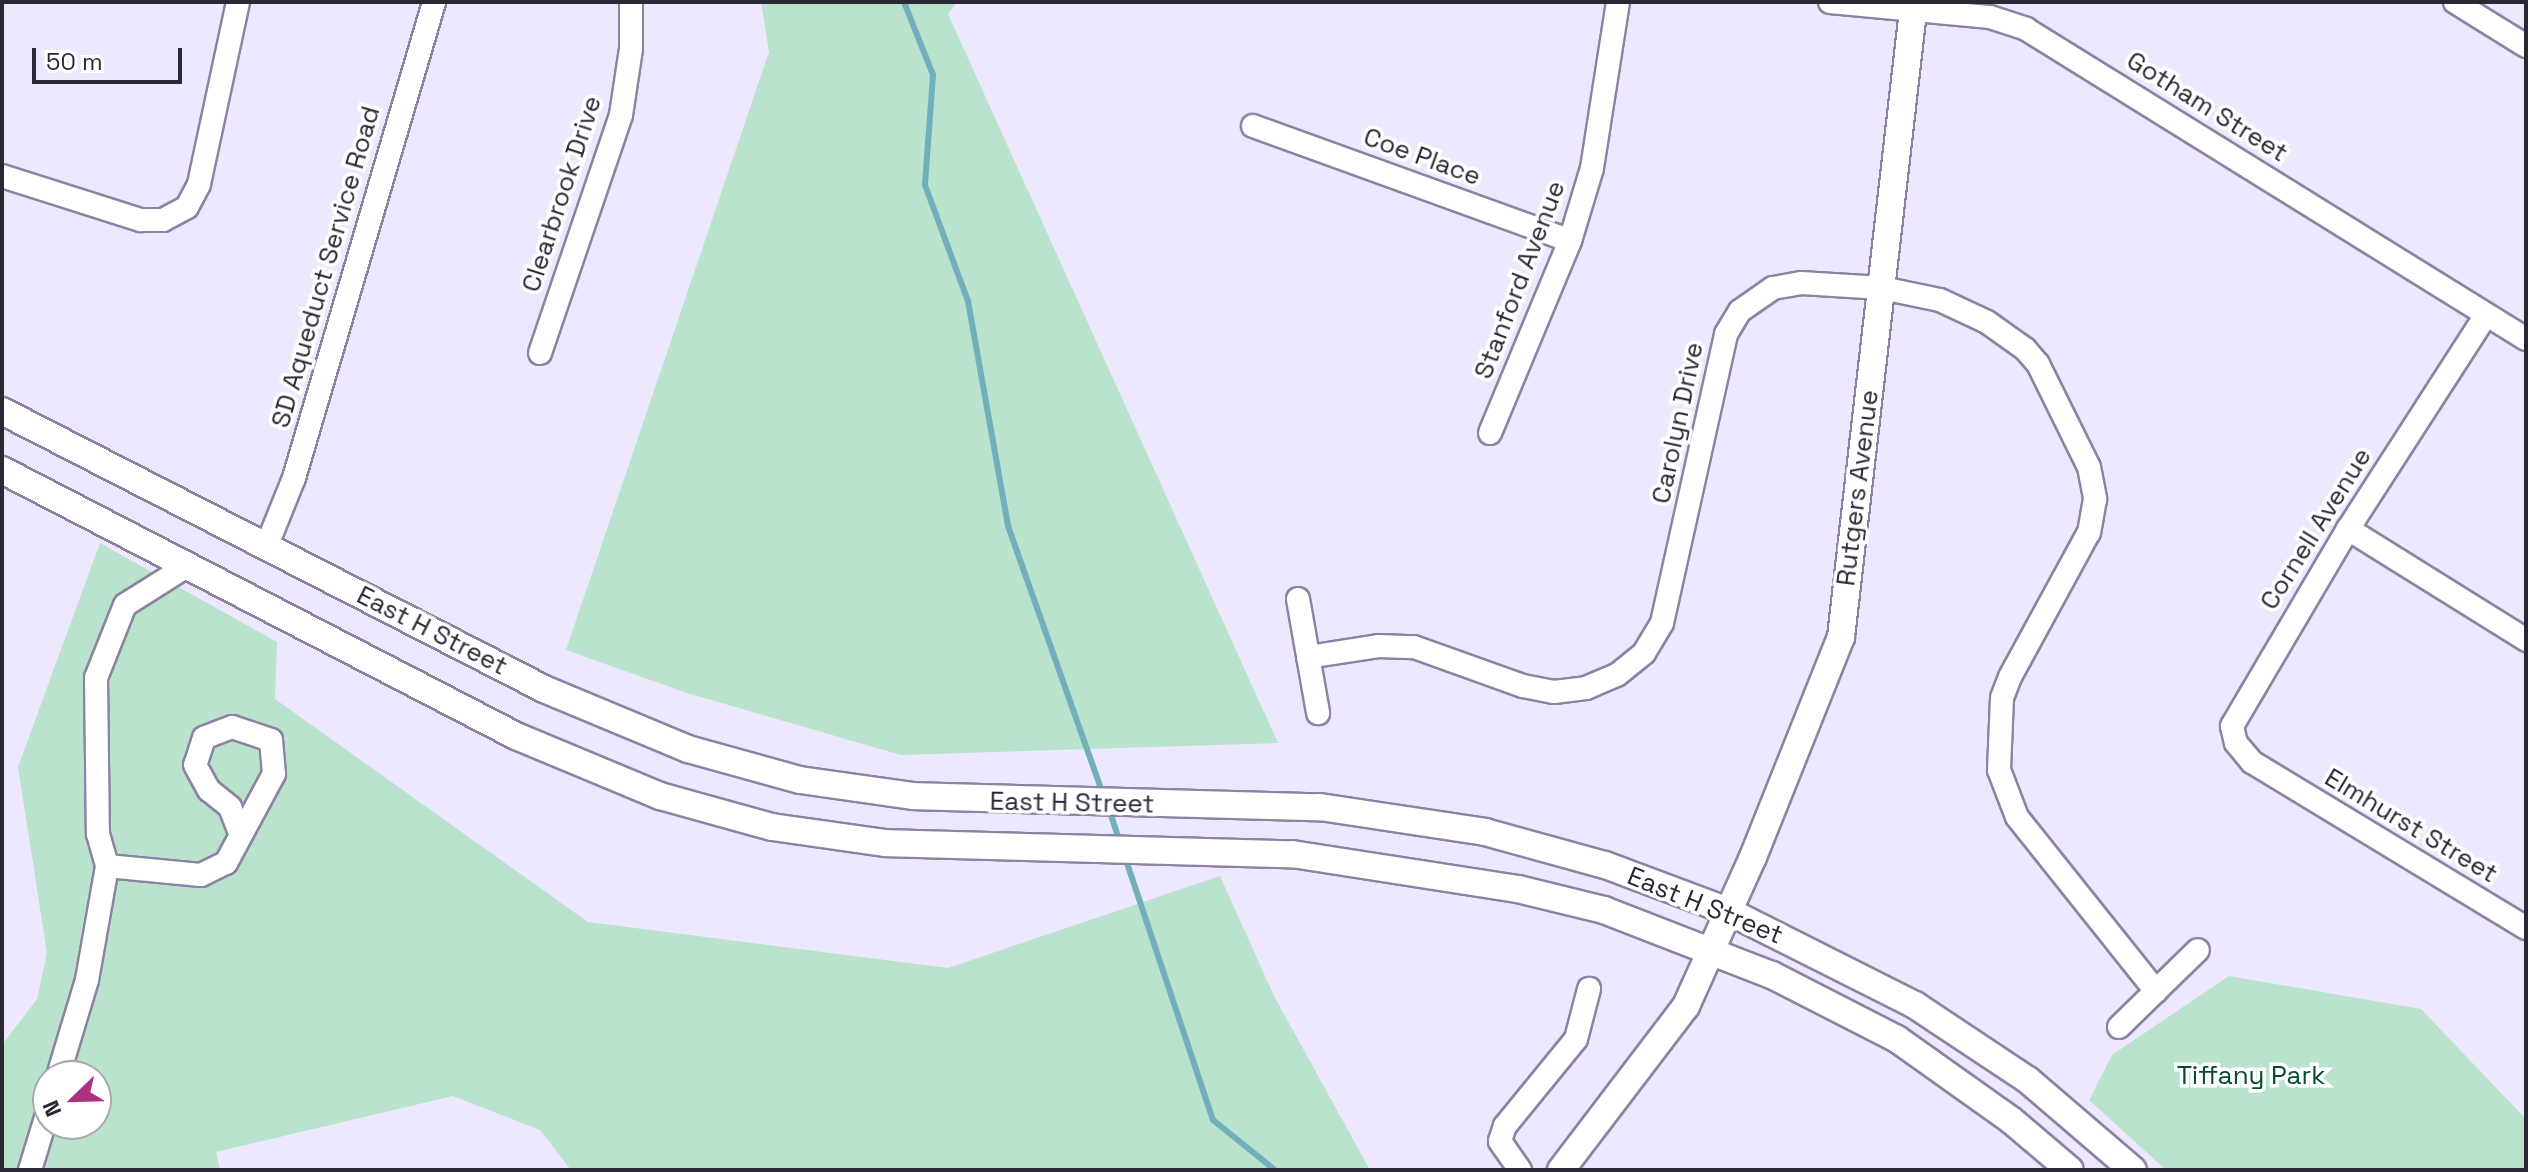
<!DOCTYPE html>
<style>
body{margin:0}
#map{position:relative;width:2528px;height:1172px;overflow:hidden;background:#ede8fd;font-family:"Space Grotesk",sans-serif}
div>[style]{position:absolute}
.green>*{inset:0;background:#b9e3cd}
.stream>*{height:6px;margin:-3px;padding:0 3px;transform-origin:3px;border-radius:3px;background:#71b0bb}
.roads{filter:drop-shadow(2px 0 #8c83a3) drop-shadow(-2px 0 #8c83a3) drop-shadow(0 2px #8c83a3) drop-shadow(0 -2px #8c83a3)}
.minor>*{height:22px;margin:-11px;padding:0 11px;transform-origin:11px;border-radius:11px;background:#fff}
.major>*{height:26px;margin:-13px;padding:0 13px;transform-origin:13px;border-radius:13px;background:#fff}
span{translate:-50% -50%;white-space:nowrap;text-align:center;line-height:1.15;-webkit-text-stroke:7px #fff;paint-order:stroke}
.street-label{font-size:26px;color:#2b2835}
.park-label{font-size:26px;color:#034a31}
.frame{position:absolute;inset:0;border:4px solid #2b2835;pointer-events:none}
.north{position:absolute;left:32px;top:1060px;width:80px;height:80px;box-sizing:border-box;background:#fff;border:2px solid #aaa9ae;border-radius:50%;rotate:247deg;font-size:22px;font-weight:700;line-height:32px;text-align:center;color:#2b2835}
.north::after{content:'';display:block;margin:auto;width:28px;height:36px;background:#af307e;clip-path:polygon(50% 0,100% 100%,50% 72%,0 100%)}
.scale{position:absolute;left:32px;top:48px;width:150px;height:36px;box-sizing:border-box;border:4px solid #2b2835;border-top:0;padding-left:10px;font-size:24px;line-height:28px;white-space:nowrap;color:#2b2835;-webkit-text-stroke:6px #fff;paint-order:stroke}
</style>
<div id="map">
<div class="green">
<i style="clip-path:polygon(761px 2px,957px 2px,948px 14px,1278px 743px,901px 755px,687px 693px,566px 650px,769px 52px)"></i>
<i style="clip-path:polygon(evenodd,100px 543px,277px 642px,275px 699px,588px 922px,948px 968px,1220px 876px,1274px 996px,1370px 1170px,571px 1170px,540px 1130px,453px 1096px,216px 1152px,220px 1170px,2px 1170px,2px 1045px,37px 999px,47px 953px,18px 767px,100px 543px,48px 1076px,96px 1076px,96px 1124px,48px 1124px,48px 1076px)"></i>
<i style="clip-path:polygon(2229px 976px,2421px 1009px,2526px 1119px,2526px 1170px,2166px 1170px,2089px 1100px,2112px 1055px)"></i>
</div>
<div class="stream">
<i style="left:904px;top:2px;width:79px;rotate:68.3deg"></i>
<i style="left:933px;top:75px;width:110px;rotate:94.2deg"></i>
<i style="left:925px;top:185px;width:124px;rotate:69.7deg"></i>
<i style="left:968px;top:301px;width:229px;rotate:79.9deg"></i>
<i style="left:1008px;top:526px;width:282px;rotate:70.5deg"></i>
<i style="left:1111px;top:815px;width:26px;rotate:72deg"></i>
<i style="left:1127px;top:863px;width:271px;rotate:71.5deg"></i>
<i style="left:1213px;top:1120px;width:80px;rotate:38.9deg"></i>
</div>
<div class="roads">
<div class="minor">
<i style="left:1830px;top:2px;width:161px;rotate:5.4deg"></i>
<i style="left:1990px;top:17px;width:38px;rotate:18deg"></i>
<i style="left:2026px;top:29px;width:588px;rotate:31.8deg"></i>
<i style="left:2455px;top:2px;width:84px;rotate:31.8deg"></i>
<i style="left:1253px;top:126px;width:337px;rotate:19.9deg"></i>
<i style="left:2px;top:176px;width:146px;rotate:17.6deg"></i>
<i style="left:141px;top:220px;width:22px"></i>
<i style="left:163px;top:220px;width:27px;rotate:-28deg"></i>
<i style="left:187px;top:207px;width:26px;rotate:-62deg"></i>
<i style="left:199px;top:184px;width:186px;rotate:-77.9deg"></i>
<i style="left:2486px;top:315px;width:255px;rotate:122.8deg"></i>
<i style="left:2348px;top:529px;width:229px;rotate:120.5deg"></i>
<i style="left:2232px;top:726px;width:17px;rotate:77deg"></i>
<i style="left:2236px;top:743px;width:25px;rotate:50deg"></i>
<i style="left:2252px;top:762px;width:320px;rotate:31.2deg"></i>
<i style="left:540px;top:353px;width:251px;rotate:-71.2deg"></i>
<i style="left:621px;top:115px;width:67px;rotate:-81.4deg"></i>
<i style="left:631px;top:49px;width:47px;rotate:-90deg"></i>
<i style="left:1490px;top:433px;width:208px;rotate:-67.4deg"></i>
<i style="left:1570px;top:241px;width:76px;rotate:-73.2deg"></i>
<i style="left:1592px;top:168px;width:168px;rotate:-81.1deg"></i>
<i style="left:2348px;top:529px;width:210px;rotate:31.9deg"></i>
<i style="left:267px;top:545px;width:72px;rotate:-68.1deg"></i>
<i style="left:294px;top:478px;width:496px;rotate:-73.6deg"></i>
<i style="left:187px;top:566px;width:73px;rotate:147.8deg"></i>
<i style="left:125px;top:605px;width:79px;rotate:111.7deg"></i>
<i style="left:96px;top:678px;width:156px;rotate:89.3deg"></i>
<i style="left:98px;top:834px;width:33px;rotate:74deg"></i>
<i style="left:107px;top:866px;width:94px;rotate:5.5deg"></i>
<i style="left:201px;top:875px;width:28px;rotate:-26deg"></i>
<i style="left:226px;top:863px;width:101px;rotate:-61.7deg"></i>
<i style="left:274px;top:774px;width:34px;rotate:-95deg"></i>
<i style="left:271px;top:740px;width:41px;rotate:-161.6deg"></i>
<i style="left:232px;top:727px;width:30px;rotate:159deg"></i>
<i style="left:204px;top:738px;width:28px;rotate:108deg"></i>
<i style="left:195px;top:765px;width:29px;rotate:61deg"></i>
<i style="left:209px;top:790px;width:27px;rotate:39deg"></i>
<i style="left:230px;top:807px;width:30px;rotate:69deg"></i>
<i style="left:1298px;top:599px;width:116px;rotate:80deg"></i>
<i style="left:1308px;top:657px;width:71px;rotate:-8.9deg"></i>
<i style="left:1378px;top:646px;width:36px;rotate:2deg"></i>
<i style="left:1414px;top:647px;width:116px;rotate:19.7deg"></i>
<i style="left:1523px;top:686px;width:32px;rotate:11deg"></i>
<i style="left:1554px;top:692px;width:32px;rotate:-7deg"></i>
<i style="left:1586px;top:688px;width:34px;rotate:-23deg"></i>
<i style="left:1617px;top:675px;width:35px;rotate:-39deg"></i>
<i style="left:1644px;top:653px;width:35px;rotate:-59deg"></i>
<i style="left:1662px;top:623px;width:296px;rotate:-77.5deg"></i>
<i style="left:1726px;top:334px;width:27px;rotate:-59deg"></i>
<i style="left:1740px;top:311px;width:40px;rotate:-34.9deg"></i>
<i style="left:1773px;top:288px;width:28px;rotate:-10deg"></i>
<i style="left:1801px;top:283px;width:81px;rotate:3.5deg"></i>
<i style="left:1882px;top:288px;width:59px;rotate:11.7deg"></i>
<i style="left:1940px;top:300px;width:52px;rotate:25.1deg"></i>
<i style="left:1987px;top:322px;width:47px;rotate:35.4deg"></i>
<i style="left:2025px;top:349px;width:20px;rotate:49deg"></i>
<i style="left:2038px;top:364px;width:115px;rotate:63.7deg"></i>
<i style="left:2089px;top:467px;width:33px;rotate:79deg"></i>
<i style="left:2095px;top:499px;width:34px;rotate:100deg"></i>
<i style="left:2089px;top:532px;width:165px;rotate:118.6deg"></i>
<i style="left:2010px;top:677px;width:22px;rotate:111deg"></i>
<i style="left:2002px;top:698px;width:72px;rotate:92.4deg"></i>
<i style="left:1999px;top:770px;width:50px;rotate:69deg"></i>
<i style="left:2017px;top:817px;width:223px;rotate:51.4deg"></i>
<i style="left:2119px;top:1027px;width:110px;rotate:-44.3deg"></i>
<i style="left:58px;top:1076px;width:100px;rotate:-73.2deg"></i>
<i style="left:87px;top:980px;width:116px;rotate:-80deg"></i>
<i style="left:30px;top:1170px;width:62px;rotate:-73deg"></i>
<i style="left:1520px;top:1170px;width:35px;rotate:-125deg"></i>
<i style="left:1500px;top:1141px;width:16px;rotate:-72deg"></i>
<i style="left:1505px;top:1126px;width:112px;rotate:-50.8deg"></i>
<i style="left:1576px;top:1039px;width:52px;rotate:-75.4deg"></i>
</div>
<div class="major">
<i style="left:2px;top:411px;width:609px;rotate:27.15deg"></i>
<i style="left:544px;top:689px;width:156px;rotate:22.6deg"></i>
<i style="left:688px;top:749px;width:116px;rotate:15.5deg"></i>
<i style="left:800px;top:780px;width:115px;rotate:8deg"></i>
<i style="left:914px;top:796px;width:406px;rotate:1.6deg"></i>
<i style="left:1320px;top:807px;width:167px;rotate:8.6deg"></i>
<i style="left:1485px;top:832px;width:124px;rotate:15.4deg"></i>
<i style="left:1605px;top:865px;width:131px;rotate:20.5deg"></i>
<i style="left:1728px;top:911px;width:209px;rotate:26.7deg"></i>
<i style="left:1915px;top:1005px;width:136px;rotate:33.6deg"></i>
<i style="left:2028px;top:1080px;width:138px;rotate:40.6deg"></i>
<i style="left:2px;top:470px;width:579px;rotate:27.36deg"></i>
<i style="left:516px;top:736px;width:156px;rotate:22.6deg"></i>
<i style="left:660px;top:796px;width:116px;rotate:15.5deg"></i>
<i style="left:772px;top:827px;width:115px;rotate:8deg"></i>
<i style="left:886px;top:843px;width:406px;rotate:1.6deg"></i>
<i style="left:1292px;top:854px;width:229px;rotate:8.8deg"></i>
<i style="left:1518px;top:889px;width:89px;rotate:13.7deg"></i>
<i style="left:1604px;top:910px;width:180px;rotate:21.2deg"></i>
<i style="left:1772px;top:975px;width:140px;rotate:27.1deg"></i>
<i style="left:1897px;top:1039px;width:140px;rotate:35.4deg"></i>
<i style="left:2011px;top:1120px;width:77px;rotate:40.3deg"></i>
<i style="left:1561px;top:1170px;width:206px;rotate:-52.7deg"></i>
<i style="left:1686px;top:1006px;width:163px;rotate:-65.8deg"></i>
<i style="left:1753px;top:857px;width:237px;rotate:-68.2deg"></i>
<i style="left:1841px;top:637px;width:639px;rotate:-83.44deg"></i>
</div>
</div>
<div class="street-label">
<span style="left:2207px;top:107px;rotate:32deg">Gotham Street</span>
<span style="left:1422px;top:157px;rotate:20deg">Coe Place</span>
<span style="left:562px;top:194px;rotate:-72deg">Clearbrook Drive</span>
<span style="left:326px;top:267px;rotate:-74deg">SD Aqueduct Service Road</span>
<span style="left:1520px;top:280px;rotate:-69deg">Stanford Avenue</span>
<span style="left:1678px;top:423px;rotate:-78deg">Carolyn Drive</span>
<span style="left:1858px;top:488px;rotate:-83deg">Rutgers Avenue</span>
<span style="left:2316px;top:529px;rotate:-58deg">Cornell Avenue</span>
<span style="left:432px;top:631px;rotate:27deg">East H Street</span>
<span style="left:1072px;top:803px;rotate:1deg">East H Street</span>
<span style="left:2411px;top:826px;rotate:31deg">Elmhurst Street</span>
<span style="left:1705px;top:906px;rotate:22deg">East H Street</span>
</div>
<div class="park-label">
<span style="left:2251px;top:1076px">Tiffany Park</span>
</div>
<div class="frame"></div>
<div class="north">N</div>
<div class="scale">50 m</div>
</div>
